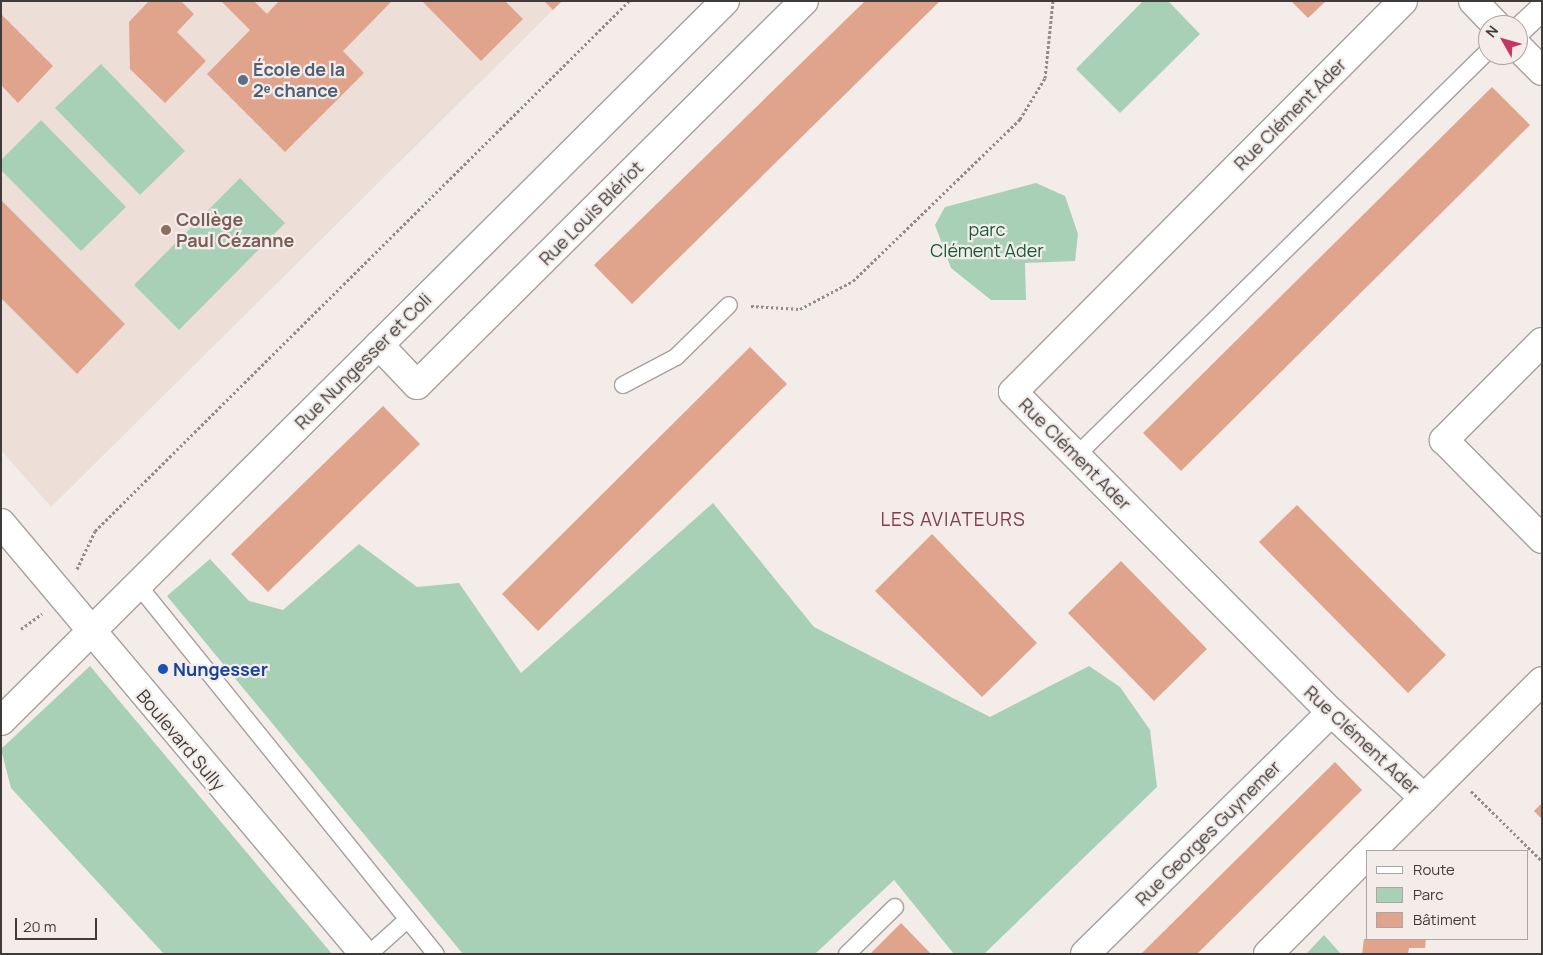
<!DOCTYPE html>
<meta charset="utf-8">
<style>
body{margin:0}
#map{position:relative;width:1543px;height:955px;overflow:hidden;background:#f3ece9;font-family:Manrope,sans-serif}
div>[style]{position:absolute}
.built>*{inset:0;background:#eeded8}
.green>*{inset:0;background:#a8d0b6}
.building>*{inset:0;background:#e0a38b}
.path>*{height:3px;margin-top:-1.5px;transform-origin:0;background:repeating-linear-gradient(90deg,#918c8a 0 2.5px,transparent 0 5px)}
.roads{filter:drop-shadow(1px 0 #a7a09d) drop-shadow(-1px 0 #a7a09d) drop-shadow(0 1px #a7a09d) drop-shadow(0 -1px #a7a09d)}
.service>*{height:16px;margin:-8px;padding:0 8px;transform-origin:8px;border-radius:8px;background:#fff}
.pedestrian>*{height:24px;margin:-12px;padding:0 12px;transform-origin:12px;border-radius:12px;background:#fff}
.minor>*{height:28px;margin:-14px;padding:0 14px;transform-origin:14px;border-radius:14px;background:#fff}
.tertiary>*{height:28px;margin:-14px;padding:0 14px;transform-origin:14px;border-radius:14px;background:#fff}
.dots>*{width:14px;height:14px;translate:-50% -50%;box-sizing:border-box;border:2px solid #f3ece9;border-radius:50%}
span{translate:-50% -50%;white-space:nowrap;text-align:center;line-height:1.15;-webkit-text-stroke:4.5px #f3ece9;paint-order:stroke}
.service-label{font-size:18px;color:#4e5e75;font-weight:700}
.left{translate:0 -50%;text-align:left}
.street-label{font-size:18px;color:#3e3b3a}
.education-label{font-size:18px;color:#785e54;font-weight:700}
.park-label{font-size:18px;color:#155a38}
.transit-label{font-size:18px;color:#164399;font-weight:700}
.neighbourhood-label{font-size:19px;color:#833b4d;letter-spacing:1px}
.frame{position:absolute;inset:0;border:2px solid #3e3b3a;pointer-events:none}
.legend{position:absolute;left:1366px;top:850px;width:162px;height:90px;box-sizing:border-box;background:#f3ece9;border:1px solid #aba5a3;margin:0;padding:6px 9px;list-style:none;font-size:15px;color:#3e3b3a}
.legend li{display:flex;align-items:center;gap:10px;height:25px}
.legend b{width:25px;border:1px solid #aba5a3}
.north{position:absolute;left:1478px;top:15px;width:50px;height:50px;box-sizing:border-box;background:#f3ece9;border:1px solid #aba5a3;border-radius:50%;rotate:308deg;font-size:14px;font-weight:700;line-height:20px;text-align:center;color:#3e3b3a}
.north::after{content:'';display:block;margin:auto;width:18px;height:22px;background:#c43664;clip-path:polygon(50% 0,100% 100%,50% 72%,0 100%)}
.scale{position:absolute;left:15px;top:918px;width:82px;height:22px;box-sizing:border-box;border:2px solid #3e3b3a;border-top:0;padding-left:6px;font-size:15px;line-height:18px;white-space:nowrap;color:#3e3b3a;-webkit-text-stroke:4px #f3ece9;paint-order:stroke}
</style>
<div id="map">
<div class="built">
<i style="clip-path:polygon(1px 1px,562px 1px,51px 507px,1px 450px)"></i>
</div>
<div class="green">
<i style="clip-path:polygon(1143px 1px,1168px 1px,1200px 34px,1120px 113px,1076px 69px)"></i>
<i style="clip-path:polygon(101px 64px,185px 151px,140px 195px,55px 108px)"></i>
<i style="clip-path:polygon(41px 120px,126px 207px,81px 251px,1px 170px,1px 160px)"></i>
<i style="clip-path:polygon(240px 178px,285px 223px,179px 330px,134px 285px)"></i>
<i style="clip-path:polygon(1036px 183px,1065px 196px,1078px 234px,1075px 261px,1025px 263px,1026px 300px,991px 300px,951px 268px,935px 225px,945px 207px)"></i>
<i style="clip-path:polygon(713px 503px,814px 627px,990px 717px,1089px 666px,1120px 687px,1150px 730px,1157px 787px,984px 954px,954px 954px,894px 880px,815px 954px,463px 954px,167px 596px,210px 559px,249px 601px,283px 610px,359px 544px,417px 587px,459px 583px,521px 673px)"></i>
<i style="clip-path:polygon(90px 666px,332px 954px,164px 954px,11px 788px,1px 749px)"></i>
<i style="clip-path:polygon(1324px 935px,1341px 954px,1306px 954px)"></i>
</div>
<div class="building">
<i style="clip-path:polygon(149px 1px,181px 1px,194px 14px,177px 32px,206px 61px,165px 103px,130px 69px,129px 22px)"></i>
<i style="clip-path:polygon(221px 1px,254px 1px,267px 14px,279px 1px,392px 1px,343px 51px,364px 73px,285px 152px,207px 74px,250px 30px)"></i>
<i style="clip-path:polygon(422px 1px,505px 1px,523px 19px,481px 61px)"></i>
<i style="clip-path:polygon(544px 1px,562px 1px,553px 10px)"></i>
<i style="clip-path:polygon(865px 1px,940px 1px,632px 304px,594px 265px)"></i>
<i style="clip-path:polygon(1291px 1px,1326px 1px,1308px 18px)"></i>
<i style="clip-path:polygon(1px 14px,53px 66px,18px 103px,1px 85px)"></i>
<i style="clip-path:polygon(1492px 87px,1530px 125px,1181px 471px,1143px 433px)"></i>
<i style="clip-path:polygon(1px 200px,125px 324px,77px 374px,1px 298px)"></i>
<i style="clip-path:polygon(750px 347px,787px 384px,538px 631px,502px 594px)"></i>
<i style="clip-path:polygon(383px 406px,420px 444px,268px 592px,231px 554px)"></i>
<i style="clip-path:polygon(1297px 505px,1446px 655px,1408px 693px,1259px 542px)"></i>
<i style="clip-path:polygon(932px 534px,1037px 643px,982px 697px,875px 591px)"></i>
<i style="clip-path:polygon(1121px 561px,1207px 649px,1154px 701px,1068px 613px)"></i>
<i style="clip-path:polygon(1335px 762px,1362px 790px,1197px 954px,1141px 954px)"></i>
<i style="clip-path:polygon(1542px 803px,1542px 819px,1534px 811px)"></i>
<i style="clip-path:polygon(901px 923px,931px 954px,870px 954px)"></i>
<i style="clip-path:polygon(1364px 939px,1426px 939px,1425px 948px,1409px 948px,1408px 954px,1362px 954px)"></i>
</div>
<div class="path">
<i style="left:751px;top:306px;width:49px;rotate:3.5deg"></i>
<i style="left:800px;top:309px;width:60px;rotate:-27.8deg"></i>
<i style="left:853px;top:281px;width:233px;rotate:-44.1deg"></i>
<i style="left:1020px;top:119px;width:48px;rotate:-58.6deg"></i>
<i style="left:1045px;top:78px;width:77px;rotate:-84.1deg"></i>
<i style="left:77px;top:569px;width:42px;rotate:-64.7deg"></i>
<i style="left:95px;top:531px;width:752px;rotate:-44.78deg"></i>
<i style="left:21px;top:629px;width:26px;rotate:-36deg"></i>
<i style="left:1471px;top:791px;width:100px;rotate:44.6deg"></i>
</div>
<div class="roads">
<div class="service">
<i style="left:623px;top:385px;width:60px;rotate:-27.8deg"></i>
<i style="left:676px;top:357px;width:74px;rotate:-44.5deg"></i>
<i style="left:1076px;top:456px;width:578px;rotate:-44.51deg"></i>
<i style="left:138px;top:585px;width:474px;rotate:51.1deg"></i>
<i style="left:369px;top:954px;width:52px;rotate:-41.9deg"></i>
<i style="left:847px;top:954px;width:67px;rotate:-44.4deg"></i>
</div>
<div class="pedestrian">
<i style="left:1518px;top:31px;width:33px;rotate:-43deg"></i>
</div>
<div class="minor">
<i style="left:1403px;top:1px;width:552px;rotate:134.93deg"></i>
<i style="left:1013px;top:392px;width:451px;rotate:45.2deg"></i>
<i style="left:1331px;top:712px;width:127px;rotate:42.8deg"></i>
<i style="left:1473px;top:1px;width:33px;rotate:46deg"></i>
<i style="left:1518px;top:47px;width:34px;rotate:45deg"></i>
<i style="left:1542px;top:342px;width:139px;rotate:135deg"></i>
<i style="left:1444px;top:440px;width:139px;rotate:45.3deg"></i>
<i style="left:379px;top:345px;width:55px;rotate:46.5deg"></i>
<i style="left:417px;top:385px;width:545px;rotate:-44.78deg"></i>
<i style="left:1px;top:721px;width:1021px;rotate:-44.84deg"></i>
<i style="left:1371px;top:851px;width:241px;rotate:-44.8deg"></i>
<i style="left:1085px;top:954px;width:345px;rotate:-44.5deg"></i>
<i style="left:1268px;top:954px;width:140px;rotate:-45deg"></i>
</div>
<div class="tertiary">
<i style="left:1px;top:523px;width:563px;rotate:49.89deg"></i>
</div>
</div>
<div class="dots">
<i style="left:243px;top:80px;background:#5c6f8a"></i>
<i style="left:166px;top:230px;background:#8d6e63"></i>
<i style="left:163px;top:669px;background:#1a4fb4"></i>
</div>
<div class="service-label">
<span class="left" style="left:253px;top:80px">École de la<br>2ᵉ chance</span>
</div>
<div class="street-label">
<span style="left:1290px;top:114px;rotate:-45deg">Rue Clément Ader</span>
<span style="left:591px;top:213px;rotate:-45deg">Rue Louis Blériot</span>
<span style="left:363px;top:361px;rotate:-45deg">Rue Nungesser et Coli</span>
<span style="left:1075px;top:454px;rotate:45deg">Rue Clément Ader</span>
<span style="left:181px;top:740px;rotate:50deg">Boulevard Sully</span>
<span style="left:1362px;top:740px;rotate:43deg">Rue Clément Ader</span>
<span style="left:1208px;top:833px;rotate:-45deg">Rue Georges Guynemer</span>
</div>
<div class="education-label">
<span class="left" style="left:176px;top:230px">Collège<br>Paul Cézanne</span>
</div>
<div class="park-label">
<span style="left:987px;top:240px">parc<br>Clément Ader</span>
</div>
<div class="transit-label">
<span class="left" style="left:173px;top:669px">Nungesser</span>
</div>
<div class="neighbourhood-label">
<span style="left:953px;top:520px">LES AVIATEURS</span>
</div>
<div class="frame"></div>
<ul class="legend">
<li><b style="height:6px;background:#fff"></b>Route</li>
<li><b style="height:14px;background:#a8d0b6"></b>Parc</li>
<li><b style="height:14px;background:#e0a38b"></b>Bâtiment</li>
</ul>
<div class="north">N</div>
<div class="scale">20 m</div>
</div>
